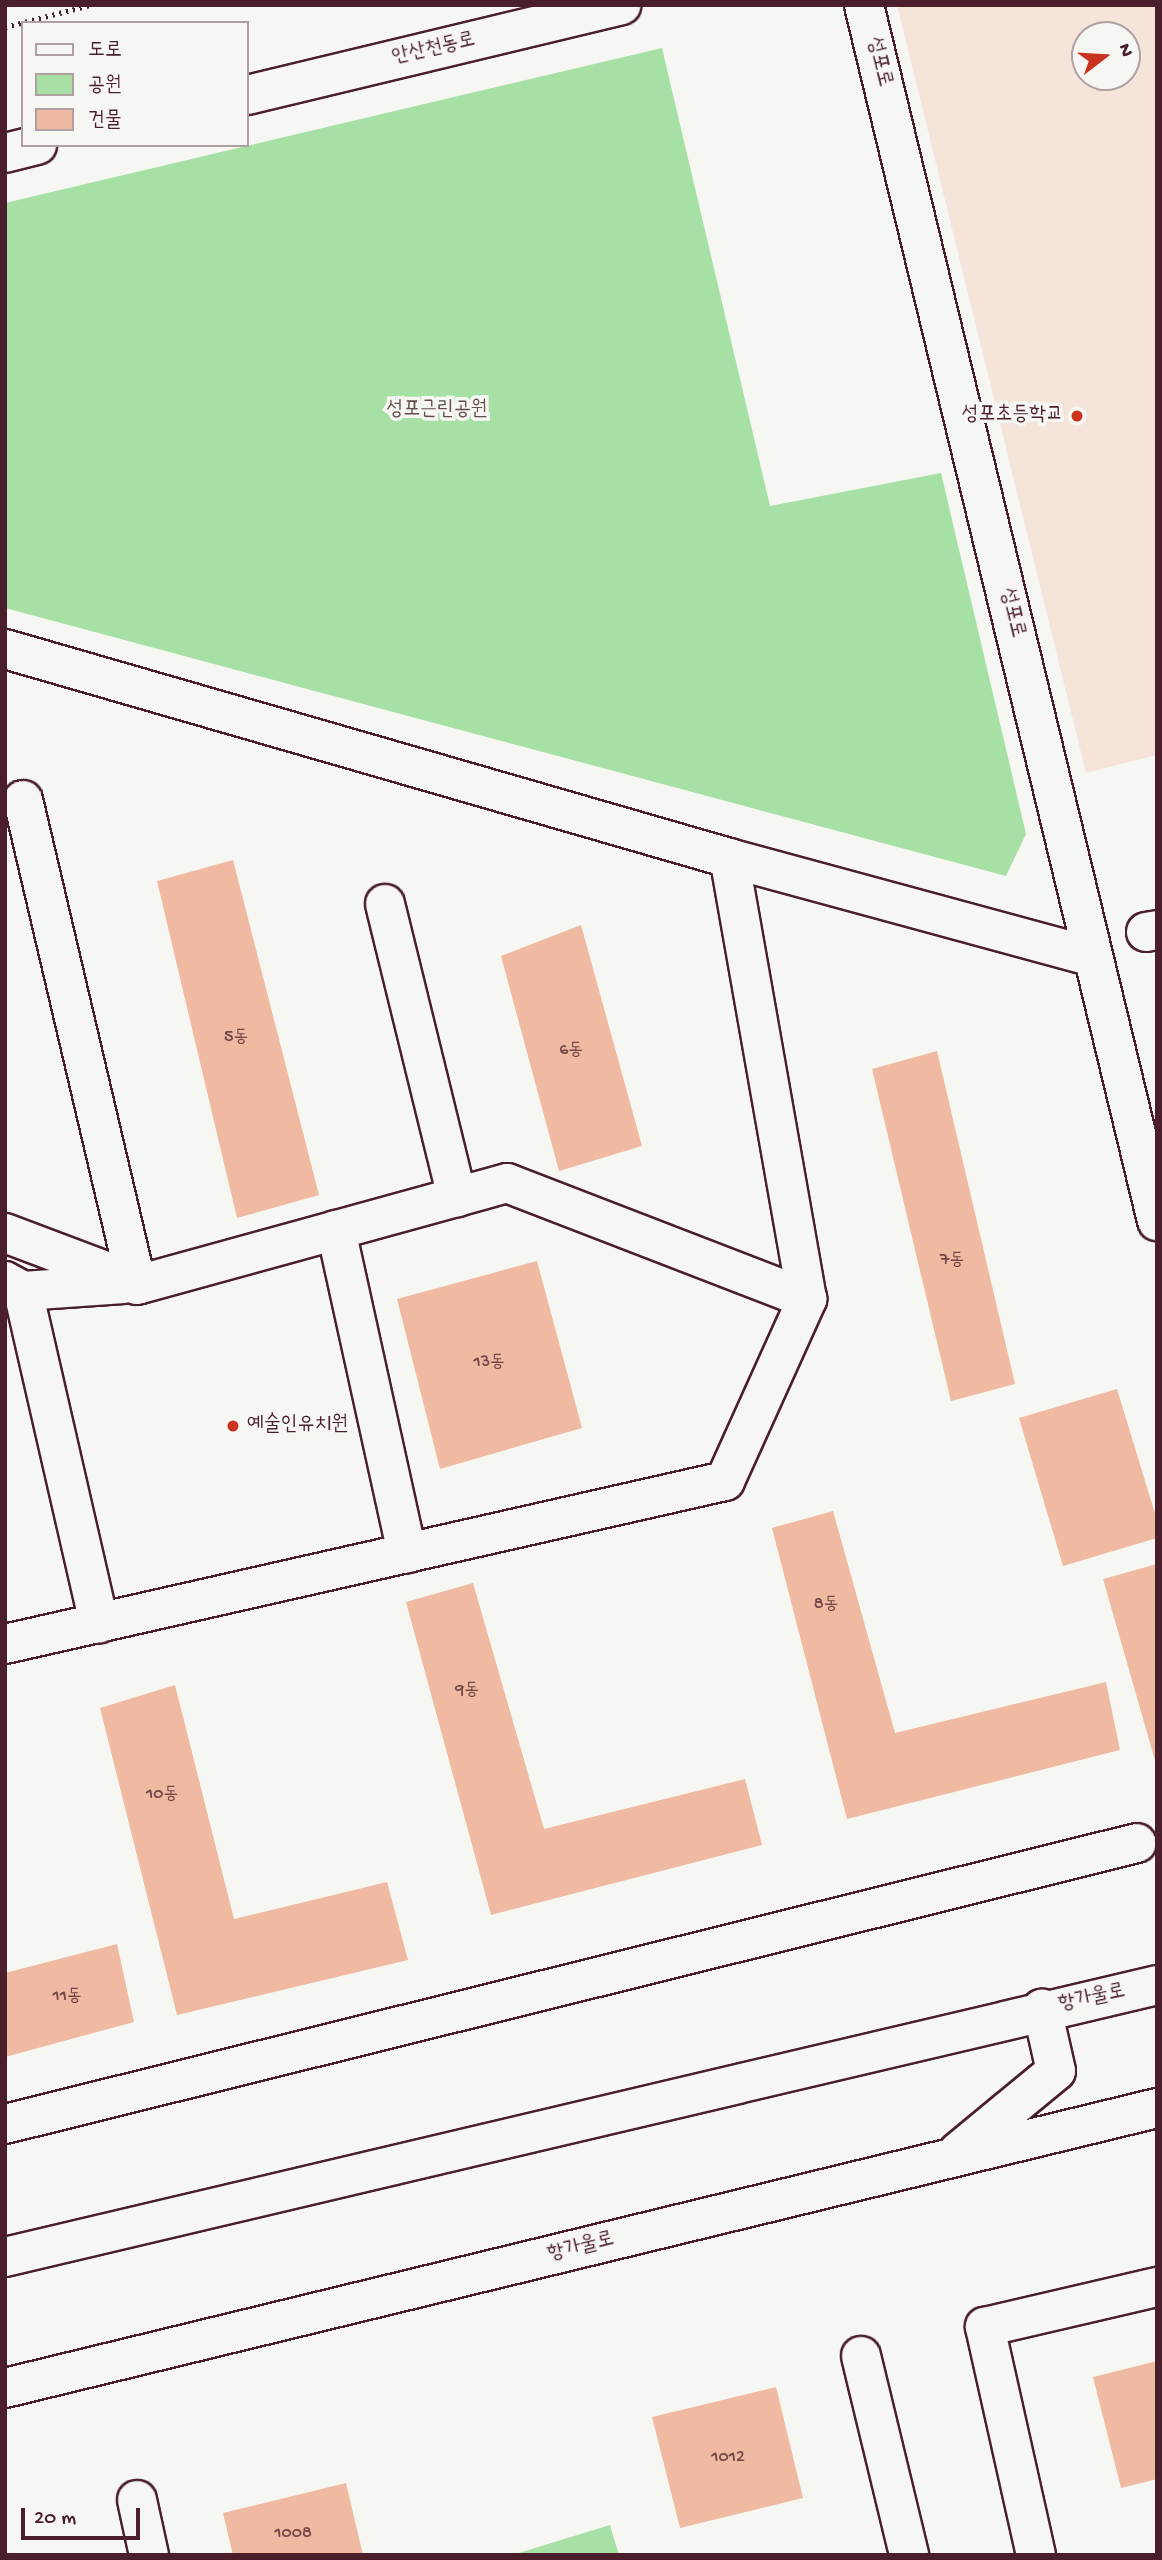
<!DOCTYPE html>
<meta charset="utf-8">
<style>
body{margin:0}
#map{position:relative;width:1162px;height:2560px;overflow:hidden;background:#f6f6f2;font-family:"Gochi Hand","Poor Story",sans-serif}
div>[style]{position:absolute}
.built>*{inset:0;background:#f4e4da}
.green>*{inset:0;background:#a7e0a5}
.building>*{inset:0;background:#efbaa1}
.path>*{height:4.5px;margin-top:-2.25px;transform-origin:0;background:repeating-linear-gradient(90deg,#4a1f2b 0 2px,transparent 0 7px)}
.roads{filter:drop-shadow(2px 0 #4a1f2b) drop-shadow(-2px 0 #4a1f2b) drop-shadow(0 2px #4a1f2b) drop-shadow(0 -2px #4a1f2b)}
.minor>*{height:38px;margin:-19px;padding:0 19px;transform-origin:19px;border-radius:19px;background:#f6f6f2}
.dots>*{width:19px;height:19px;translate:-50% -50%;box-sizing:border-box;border:4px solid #f6f6f2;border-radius:50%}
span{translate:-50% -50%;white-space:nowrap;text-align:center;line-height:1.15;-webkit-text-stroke:7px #f6f6f2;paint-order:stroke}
.number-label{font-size:18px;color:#734648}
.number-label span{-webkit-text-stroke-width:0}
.street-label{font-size:21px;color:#4a1f2b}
.park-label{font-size:21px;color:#614f4a}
.poi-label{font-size:21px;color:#4a1f2b}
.right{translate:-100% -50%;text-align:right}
.left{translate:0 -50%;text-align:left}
.frame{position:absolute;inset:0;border:7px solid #4a1f2b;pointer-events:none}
.legend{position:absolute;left:21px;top:21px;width:228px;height:126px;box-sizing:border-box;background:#f6f6f2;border:2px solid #b1a0a2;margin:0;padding:9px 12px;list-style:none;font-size:21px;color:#4a1f2b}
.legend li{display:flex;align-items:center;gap:14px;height:35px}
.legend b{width:35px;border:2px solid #b1a0a2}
.north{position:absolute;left:1071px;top:21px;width:70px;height:70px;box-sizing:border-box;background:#f6f6f2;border:2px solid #b1a0a2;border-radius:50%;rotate:73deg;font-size:19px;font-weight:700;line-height:28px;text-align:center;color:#4a1f2b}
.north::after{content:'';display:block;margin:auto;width:24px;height:32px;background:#c8321e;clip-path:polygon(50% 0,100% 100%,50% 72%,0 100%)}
.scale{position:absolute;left:21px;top:2508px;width:119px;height:32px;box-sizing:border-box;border:4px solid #4a1f2b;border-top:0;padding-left:9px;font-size:21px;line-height:24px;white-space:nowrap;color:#4a1f2b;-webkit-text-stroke:5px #f6f6f2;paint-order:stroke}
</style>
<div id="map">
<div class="built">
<i style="clip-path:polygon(evenodd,897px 5px,1157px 5px,1157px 755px,1086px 773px,897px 5px,1085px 35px,1127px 35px,1127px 77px,1085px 77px,1085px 35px)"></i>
</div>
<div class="green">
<i style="clip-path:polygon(662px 48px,770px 506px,941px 473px,1026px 834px,1006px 876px,5px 608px,5px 203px)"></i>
<i style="clip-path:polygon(610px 2525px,619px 2555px,512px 2555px)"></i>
</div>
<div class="building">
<i style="clip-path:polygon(233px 860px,319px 1195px,237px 1218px,157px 881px)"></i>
<i style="clip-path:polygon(581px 925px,642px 1146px,559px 1171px,501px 956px)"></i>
<i style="clip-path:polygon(937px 1051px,1015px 1384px,951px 1401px,872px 1069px)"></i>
<i style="clip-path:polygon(537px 1261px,582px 1428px,440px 1469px,397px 1299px)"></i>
<i style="clip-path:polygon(1117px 1389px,1157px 1520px,1157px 1538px,1063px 1566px,1019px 1418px)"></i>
<i style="clip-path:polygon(833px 1511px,895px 1733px,1106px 1682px,1120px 1750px,847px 1819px,772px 1528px)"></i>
<i style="clip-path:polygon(1157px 1564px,1157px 1763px,1156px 1764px,1103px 1579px)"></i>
<i style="clip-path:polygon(473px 1583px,544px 1829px,745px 1779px,762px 1845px,491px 1915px,406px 1602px)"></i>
<i style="clip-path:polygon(175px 1685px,234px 1919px,387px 1882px,408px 1960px,177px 2015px,100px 1708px)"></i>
<i style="clip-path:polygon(117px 1944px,134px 2022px,5px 2057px,5px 1973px)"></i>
<i style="clip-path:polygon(1157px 2361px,1157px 2479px,1121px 2488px,1093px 2377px)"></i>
<i style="clip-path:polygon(776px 2387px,803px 2498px,680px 2528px,652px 2417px)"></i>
<i style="clip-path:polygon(346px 2483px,363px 2555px,233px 2555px,223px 2513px)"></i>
</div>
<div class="path">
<i style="left:5px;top:27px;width:88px;rotate:-14.5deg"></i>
</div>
<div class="roads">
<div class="minor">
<i style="left:864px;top:5px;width:1251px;rotate:76.45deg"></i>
<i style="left:247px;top:95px;width:385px;rotate:-13.5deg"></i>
<i style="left:5px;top:153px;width:33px;rotate:-14deg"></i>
<i style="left:5px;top:649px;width:754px;rotate:16.1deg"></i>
<i style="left:729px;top:858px;width:377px;rotate:15.2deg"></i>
<i style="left:23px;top:800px;width:498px;rotate:76.8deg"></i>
<i style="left:137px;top:1285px;width:384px;rotate:-15.4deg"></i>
<i style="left:507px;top:1183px;width:322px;rotate:21.1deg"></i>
<i style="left:385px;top:904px;width:302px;rotate:76.2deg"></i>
<i style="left:1146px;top:932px;width:11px;rotate:-10deg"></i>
<i style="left:336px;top:1230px;width:331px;rotate:77.6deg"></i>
<i style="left:5px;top:1233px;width:141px;rotate:20.7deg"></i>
<i style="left:5px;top:1281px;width:21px;rotate:29deg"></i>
<i style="left:23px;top:1291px;width:101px;rotate:-4deg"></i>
<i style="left:23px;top:1291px;width:341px;rotate:77.1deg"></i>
<i style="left:5px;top:1644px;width:738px;rotate:-12.76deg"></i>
<i style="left:725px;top:1481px;width:200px;rotate:-65.7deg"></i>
<i style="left:807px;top:1299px;width:448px;rotate:-100deg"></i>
<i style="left:5px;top:2124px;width:1166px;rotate:-13.94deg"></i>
<i style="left:958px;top:2152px;width:127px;rotate:-39.6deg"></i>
<i style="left:1056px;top:2071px;width:64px;rotate:-102.7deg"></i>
<i style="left:5px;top:2257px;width:1184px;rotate:-13.28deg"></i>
<i style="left:861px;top:2356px;width:205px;rotate:76.4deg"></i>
<i style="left:5px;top:2388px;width:1186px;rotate:-13.66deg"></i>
<i style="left:137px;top:2500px;width:56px;rotate:77.7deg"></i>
<i style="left:1036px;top:2555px;width:234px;rotate:-102.6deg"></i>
<i style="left:985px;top:2327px;width:177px;rotate:-13.1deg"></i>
</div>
</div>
<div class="dots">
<i style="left:1077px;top:416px;background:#c8321e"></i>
<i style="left:233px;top:1426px;background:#c8321e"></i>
</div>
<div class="number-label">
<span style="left:236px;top:1038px">5동</span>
<span style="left:571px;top:1051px">6동</span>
<span style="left:952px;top:1261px">7동</span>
<span style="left:489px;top:1363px">13동</span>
<span style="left:826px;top:1605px">8동</span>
<span style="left:467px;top:1691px">9동</span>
<span style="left:162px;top:1795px">10동</span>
<span style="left:67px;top:1997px">11동</span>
<span style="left:728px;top:2458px">1012</span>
<span style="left:293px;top:2534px">1008</span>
</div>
<div class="street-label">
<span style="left:434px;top:50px;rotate:-13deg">안산천동로</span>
<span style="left:878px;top:62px;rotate:76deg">성포로</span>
<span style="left:1011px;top:613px;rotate:76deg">성포로</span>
<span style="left:1092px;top:1999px;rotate:-12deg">항가울로</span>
<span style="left:581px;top:2248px;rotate:-14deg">항가울로</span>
</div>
<div class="park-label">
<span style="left:437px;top:411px">성포근린공원</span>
</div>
<div class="poi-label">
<span class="right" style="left:1063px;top:416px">성포초등학교</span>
<span class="left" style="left:247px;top:1426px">예술인유치원</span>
</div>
<div class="frame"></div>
<ul class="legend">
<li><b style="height:9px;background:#f6f6f2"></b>도로</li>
<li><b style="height:19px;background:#a7e0a5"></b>공원</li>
<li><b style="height:19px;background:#efbaa1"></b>건물</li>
</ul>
<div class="north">N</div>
<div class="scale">20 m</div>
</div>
